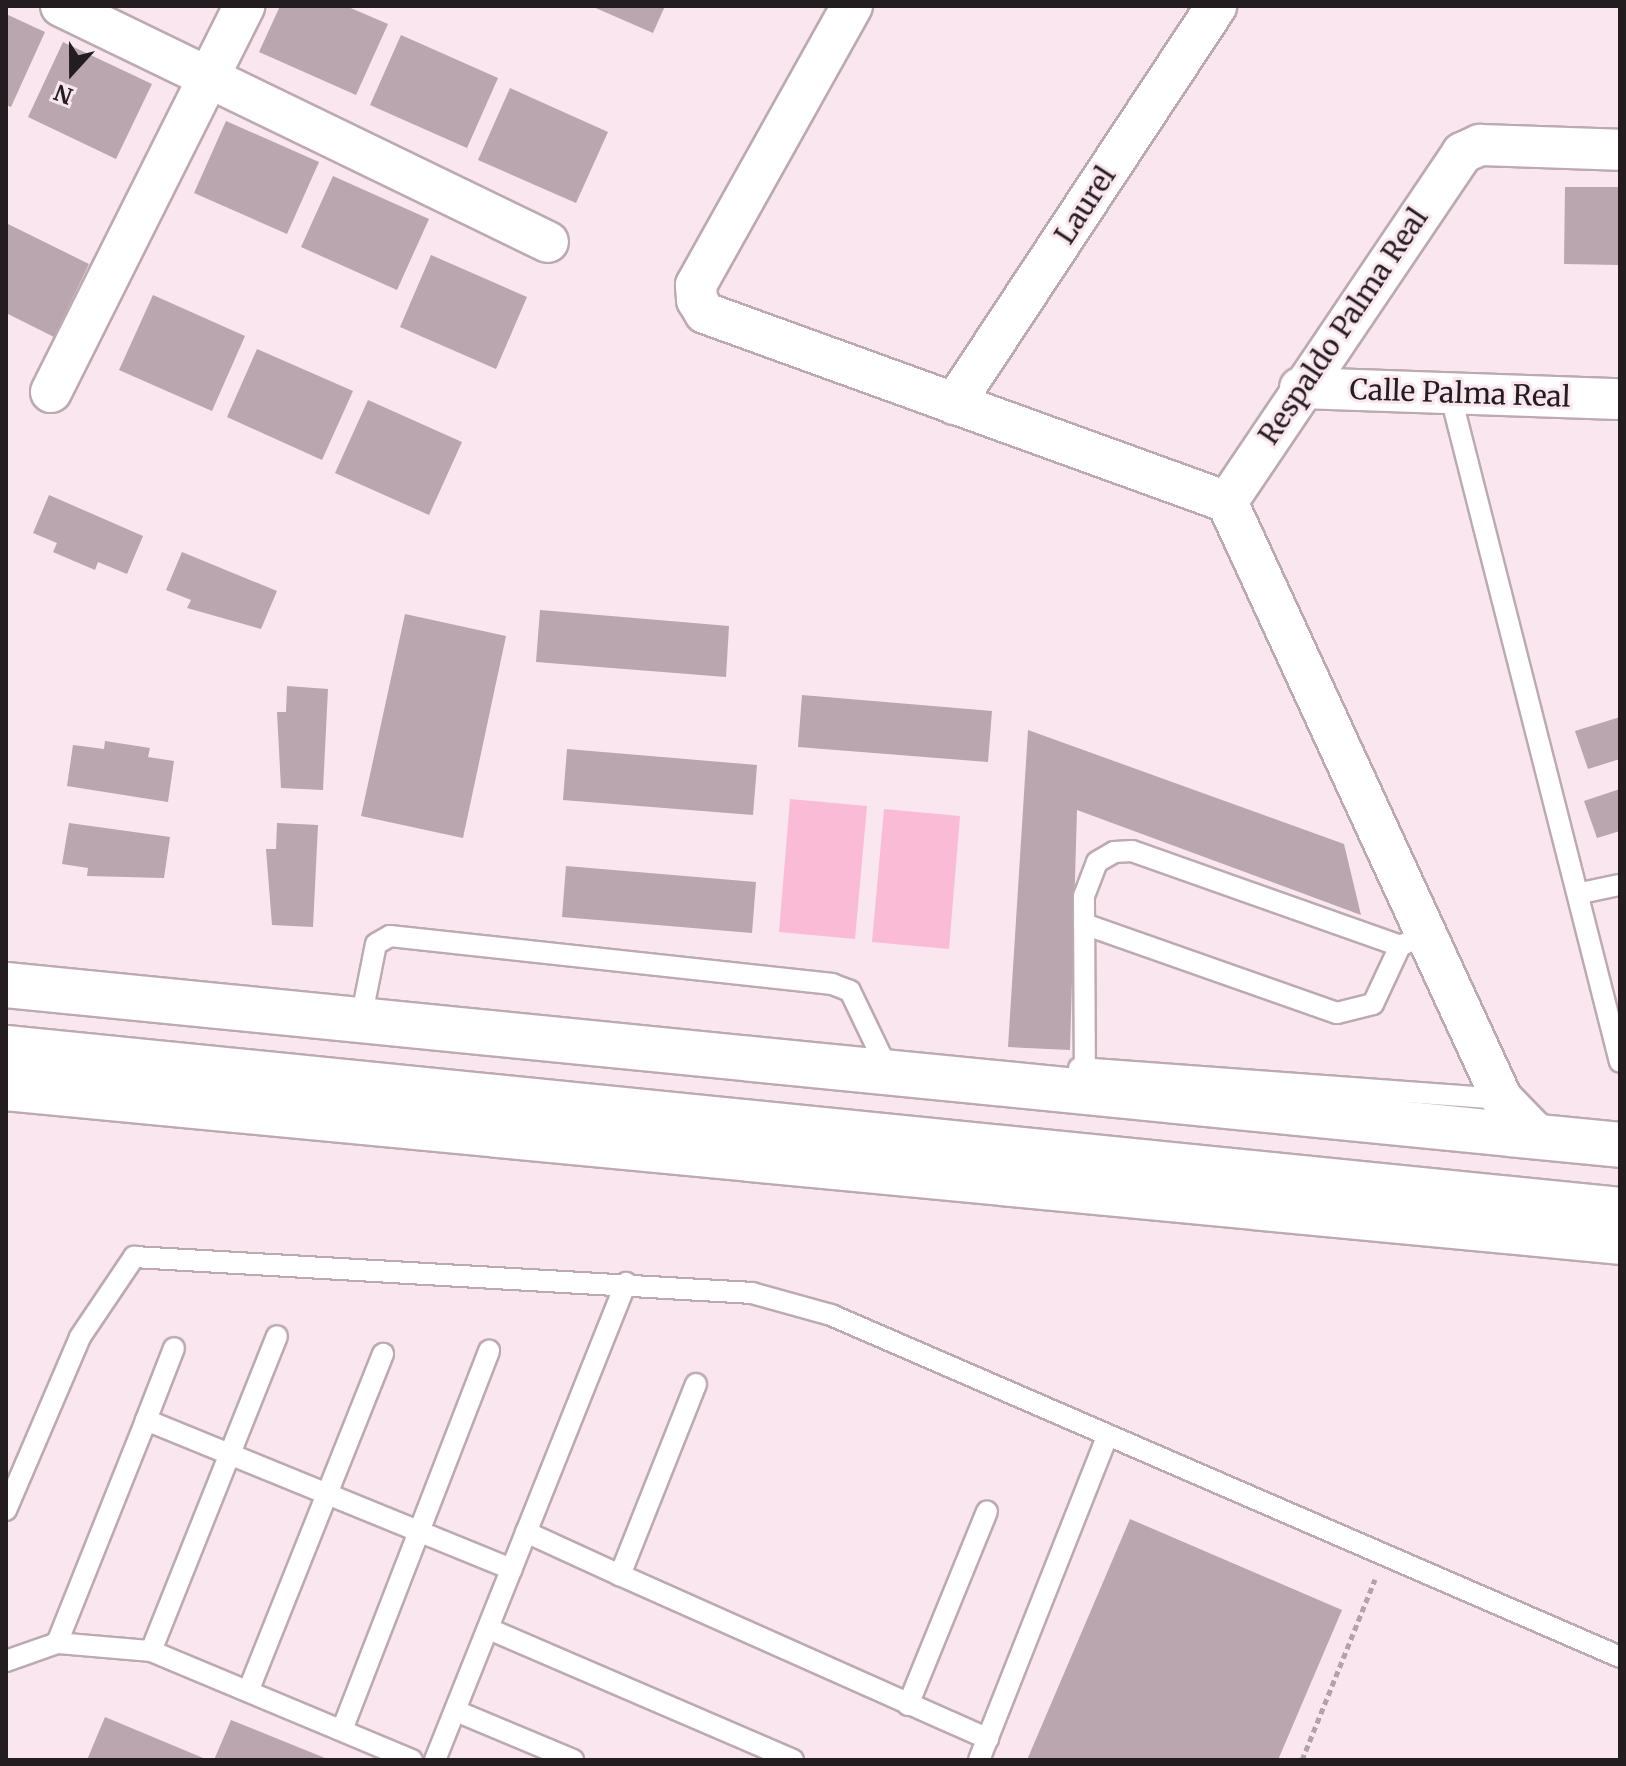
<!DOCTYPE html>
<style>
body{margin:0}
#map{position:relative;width:1626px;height:1766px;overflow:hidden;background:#fae6ee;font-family:Merriweather,serif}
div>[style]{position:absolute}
.green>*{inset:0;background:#fabbd6}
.building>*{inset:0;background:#b9a6ae}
.path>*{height:5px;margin-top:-2.5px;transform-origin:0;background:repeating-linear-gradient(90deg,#b2a3a9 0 6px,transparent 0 10px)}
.roads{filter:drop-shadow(2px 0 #bdaab1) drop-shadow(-2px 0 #bdaab1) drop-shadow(0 2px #bdaab1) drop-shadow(0 -2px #bdaab1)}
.lane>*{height:20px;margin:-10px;padding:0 10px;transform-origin:10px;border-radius:10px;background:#fff}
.street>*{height:40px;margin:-20px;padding:0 20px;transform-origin:20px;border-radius:20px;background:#fff}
.secondary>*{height:44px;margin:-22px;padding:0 22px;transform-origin:22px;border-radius:22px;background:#fff}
.primary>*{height:44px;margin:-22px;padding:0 22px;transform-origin:22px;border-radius:22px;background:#fff}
span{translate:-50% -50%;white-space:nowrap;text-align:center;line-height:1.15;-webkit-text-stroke:6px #fae6ee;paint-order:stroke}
.street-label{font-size:28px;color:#241d20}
.frame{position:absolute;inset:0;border:8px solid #241d20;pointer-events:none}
.north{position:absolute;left:32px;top:32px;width:80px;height:80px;-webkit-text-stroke:6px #fae6ee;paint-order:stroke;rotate:201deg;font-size:22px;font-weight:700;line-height:32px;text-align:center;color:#241d20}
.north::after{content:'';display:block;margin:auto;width:28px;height:36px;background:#241d20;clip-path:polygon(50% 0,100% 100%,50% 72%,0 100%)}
</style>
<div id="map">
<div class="green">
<i style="clip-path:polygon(790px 799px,867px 806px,855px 939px,779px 932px)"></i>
<i style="clip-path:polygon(884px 809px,960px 816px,949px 949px,872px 942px)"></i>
</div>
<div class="building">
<i style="clip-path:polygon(280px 6px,346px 6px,388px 24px,356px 95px,259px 52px)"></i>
<i style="clip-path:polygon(591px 6px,665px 6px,653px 33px)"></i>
<i style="clip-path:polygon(6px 14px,45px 32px,11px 107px,6px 105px)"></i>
<i style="clip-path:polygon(401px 35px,498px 78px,467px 148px,370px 105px)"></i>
<i style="clip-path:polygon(63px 42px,152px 84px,116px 159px,28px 117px)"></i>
<i style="clip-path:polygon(510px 88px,608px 132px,576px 203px,478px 160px)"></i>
<i style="clip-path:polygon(226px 121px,319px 162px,287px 234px,194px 193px)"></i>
<i style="clip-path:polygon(333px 176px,429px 219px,397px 290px,301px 247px)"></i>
<i style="clip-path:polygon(1565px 187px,1620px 187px,1620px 265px,1564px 264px)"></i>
<i style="clip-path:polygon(6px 223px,89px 264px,54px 337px,6px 313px)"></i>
<i style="clip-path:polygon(431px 255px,527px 297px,496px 369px,400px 327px)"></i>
<i style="clip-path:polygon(153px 295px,245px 336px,212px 411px,119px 370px)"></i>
<i style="clip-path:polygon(257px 349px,353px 391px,322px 460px,227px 417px)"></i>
<i style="clip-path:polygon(368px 400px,462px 442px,429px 515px,335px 473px)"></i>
<i style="clip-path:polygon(49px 495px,143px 536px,127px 574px,98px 562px,95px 570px,53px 552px,57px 543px,33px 533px)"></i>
<i style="clip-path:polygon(182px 552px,277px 591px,261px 629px,187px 608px,191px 600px,166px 590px)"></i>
<i style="clip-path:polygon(540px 610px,729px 626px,726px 677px,536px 662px)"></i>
<i style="clip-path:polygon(405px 614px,506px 636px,463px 838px,361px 816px)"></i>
<i style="clip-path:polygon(287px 686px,328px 689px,323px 790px,281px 788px,277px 712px,286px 712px)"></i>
<i style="clip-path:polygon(802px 695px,992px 711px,988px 762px,798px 747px)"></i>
<i style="clip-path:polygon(1620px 717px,1620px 759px,1588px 769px,1575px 731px)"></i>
<i style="clip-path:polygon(1028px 730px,1344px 844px,1361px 915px,1077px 810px,1070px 1050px,1008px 1047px)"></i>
<i style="clip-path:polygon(105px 741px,150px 748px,148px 757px,174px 761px,168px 802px,67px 786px,73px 745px,104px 749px)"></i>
<i style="clip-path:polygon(567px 749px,757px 765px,753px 815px,563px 800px)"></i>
<i style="clip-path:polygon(1620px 789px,1620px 831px,1597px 838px,1584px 801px)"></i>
<i style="clip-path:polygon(69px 823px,170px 837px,164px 878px,87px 876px,88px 868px,62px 864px)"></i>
<i style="clip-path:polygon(277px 823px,318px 825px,313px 927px,272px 925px,266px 849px,276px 849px)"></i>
<i style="clip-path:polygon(566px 866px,756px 882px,752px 933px,562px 917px)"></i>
<i style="clip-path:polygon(1130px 1519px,1342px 1610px,1278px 1760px,1027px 1760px)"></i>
<i style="clip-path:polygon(105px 1717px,208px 1760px,87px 1760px)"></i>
<i style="clip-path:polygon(231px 1720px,330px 1760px,214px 1760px)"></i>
</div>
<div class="path">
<i style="left:1302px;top:1760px;width:195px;rotate:-68deg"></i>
</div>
<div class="roads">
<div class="lane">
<i style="left:1450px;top:393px;width:690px;rotate:75.74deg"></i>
<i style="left:1581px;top:893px;width:40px;rotate:-12deg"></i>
<i style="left:1084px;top:924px;width:268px;rotate:19.4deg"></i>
<i style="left:1337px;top:1013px;width:37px;rotate:-14deg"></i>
<i style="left:1373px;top:1004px;width:64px;rotate:-65deg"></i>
<i style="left:361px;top:1019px;width:76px;rotate:-78.7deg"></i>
<i style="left:376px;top:944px;width:16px;rotate:-30deg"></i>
<i style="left:390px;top:936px;width:445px;rotate:6.2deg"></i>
<i style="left:832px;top:984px;width:19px;rotate:21deg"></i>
<i style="left:850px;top:991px;width:85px;rotate:64.3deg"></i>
<i style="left:1079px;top:1068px;width:424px;rotate:4.2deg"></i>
<i style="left:1085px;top:1091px;width:195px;rotate:-90.3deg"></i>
<i style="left:1084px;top:896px;width:36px;rotate:-69deg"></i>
<i style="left:1097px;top:862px;width:20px;rotate:-30deg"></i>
<i style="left:1114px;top:852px;width:18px;rotate:-3deg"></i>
<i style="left:1132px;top:851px;width:284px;rotate:19.5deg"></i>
<i style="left:1400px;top:946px;width:29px;rotate:-25deg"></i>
<i style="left:696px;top:1384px;width:206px;rotate:111.7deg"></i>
<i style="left:620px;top:1575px;width:403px;rotate:24deg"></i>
<i style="left:146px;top:1420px;width:77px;rotate:-68.7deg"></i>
<i style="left:6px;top:1510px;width:188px;rotate:-66.8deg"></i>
<i style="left:80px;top:1337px;width:97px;rotate:-56deg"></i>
<i style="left:134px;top:1257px;width:619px;rotate:3.33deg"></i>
<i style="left:752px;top:1293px;width:82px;rotate:15.6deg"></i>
<i style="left:831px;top:1315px;width:860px;rotate:23.43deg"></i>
<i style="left:526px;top:1532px;width:103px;rotate:24.6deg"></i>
<i style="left:489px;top:1629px;width:331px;rotate:23.3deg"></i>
<i style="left:57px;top:1643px;width:240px;rotate:-68.2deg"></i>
<i style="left:146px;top:1420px;width:395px;rotate:22.2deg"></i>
<i style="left:151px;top:1651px;width:339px;rotate:-68.2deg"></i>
<i style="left:6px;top:1661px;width:54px;rotate:-19.4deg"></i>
<i style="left:57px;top:1643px;width:94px;rotate:4.9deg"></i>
<i style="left:151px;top:1651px;width:283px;rotate:22.7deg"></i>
<i style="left:249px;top:1689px;width:361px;rotate:-68.2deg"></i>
<i style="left:908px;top:1705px;width:209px;rotate:-67.8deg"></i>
<i style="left:456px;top:1711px;width:127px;rotate:22.7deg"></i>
<i style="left:342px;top:1730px;width:407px;rotate:-68.8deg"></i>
<i style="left:435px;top:1760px;width:514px;rotate:-68.18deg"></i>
<i style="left:979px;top:1760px;width:347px;rotate:-68.4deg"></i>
</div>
<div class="street">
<i style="left:61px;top:6px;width:541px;rotate:25.85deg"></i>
<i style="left:852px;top:6px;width:320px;rotate:119.2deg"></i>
<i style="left:696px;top:285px;width:15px;rotate:86deg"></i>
<i style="left:697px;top:300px;width:15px;rotate:58deg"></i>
<i style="left:705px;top:313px;width:555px;rotate:19.9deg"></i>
<i style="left:1227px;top:502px;width:657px;rotate:65.27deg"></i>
<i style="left:1502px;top:1099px;width:54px;rotate:45.7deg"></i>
<i style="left:1300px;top:388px;width:320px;rotate:2deg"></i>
<i style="left:51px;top:392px;width:432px;rotate:-63.4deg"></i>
<i style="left:954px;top:404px;width:476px;rotate:-56.6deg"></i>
<i style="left:1227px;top:502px;width:421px;rotate:-56deg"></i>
<i style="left:1462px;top:153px;width:20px;rotate:-24deg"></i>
<i style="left:1480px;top:145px;width:140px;rotate:2deg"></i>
</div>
<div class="secondary">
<i style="left:6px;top:1088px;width:1621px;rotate:5.45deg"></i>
</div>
<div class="primary">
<i style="left:6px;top:985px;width:1622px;rotate:5.66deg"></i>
<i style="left:6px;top:1048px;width:1622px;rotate:5.73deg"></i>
</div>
</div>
<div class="street-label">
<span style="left:1085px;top:205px;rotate:-57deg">Laurel</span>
<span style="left:1343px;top:326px;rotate:-56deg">Respaldo Palma Real</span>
<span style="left:1460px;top:393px;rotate:2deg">Calle Palma Real</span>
</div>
<div class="frame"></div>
<div class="north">N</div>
</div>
